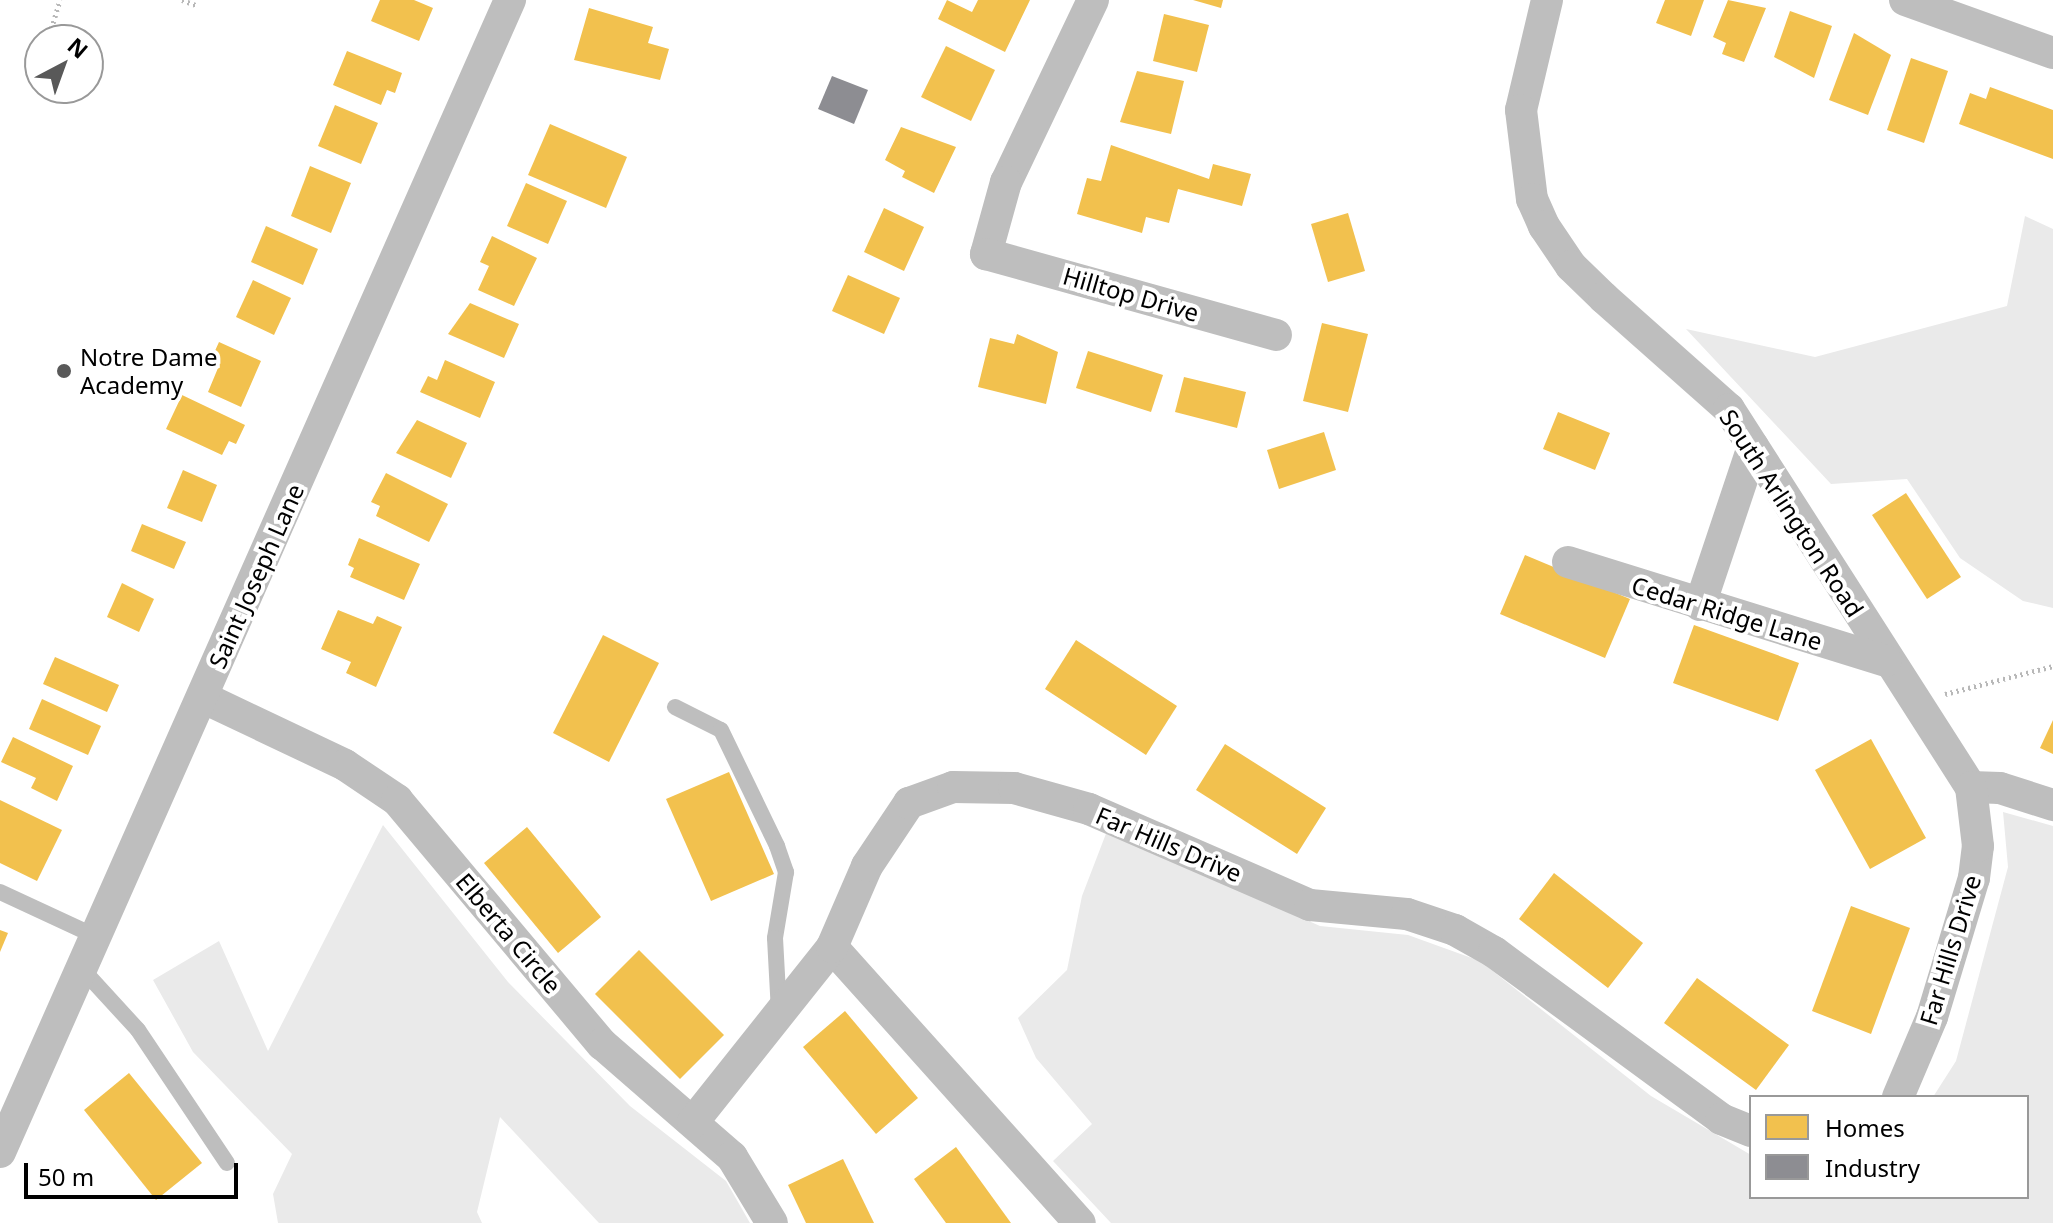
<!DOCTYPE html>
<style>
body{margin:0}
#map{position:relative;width:2053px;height:1223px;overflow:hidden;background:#fff;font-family:"Noto Sans",sans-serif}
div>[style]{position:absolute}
.green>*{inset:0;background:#eaeaea}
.homes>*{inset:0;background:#f2c14e}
.industry>*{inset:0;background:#8d8d92}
.path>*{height:5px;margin-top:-2.5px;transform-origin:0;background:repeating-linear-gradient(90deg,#b8b8b8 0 2px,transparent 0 6px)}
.lane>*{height:16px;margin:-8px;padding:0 8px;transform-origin:8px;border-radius:8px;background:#bebebe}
.street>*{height:32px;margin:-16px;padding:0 16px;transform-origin:16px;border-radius:16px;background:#bebebe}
.dots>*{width:22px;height:22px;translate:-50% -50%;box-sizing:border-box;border:4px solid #fff;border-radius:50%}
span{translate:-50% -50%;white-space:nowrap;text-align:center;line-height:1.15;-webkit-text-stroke:8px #fff;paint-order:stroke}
.street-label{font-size:24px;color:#000}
.poi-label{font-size:24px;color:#000}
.left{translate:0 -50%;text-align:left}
.legend{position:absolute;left:1749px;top:1095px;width:280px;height:104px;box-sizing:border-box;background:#fff;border:2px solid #999;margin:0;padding:10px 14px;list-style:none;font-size:24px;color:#000}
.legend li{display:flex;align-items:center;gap:16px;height:40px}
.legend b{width:40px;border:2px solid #999}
.north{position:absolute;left:24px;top:24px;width:80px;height:80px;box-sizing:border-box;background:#fff;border:2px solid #999;border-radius:50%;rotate:41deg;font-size:22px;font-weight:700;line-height:32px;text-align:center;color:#000}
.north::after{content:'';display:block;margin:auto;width:28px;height:36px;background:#595959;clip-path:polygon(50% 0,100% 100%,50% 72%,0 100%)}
.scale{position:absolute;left:24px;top:1163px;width:214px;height:36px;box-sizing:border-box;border:4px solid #000;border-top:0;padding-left:10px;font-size:24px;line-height:28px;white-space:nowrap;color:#000;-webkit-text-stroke:6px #fff;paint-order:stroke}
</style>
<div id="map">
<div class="green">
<i style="clip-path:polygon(2025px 216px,2053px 229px,2053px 608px,2023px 601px,1960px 558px,1907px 479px,1831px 484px,1686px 329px,1815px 357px,2007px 306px)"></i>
<i style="clip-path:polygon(2003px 812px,2053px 826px,2053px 1223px,1111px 1223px,1053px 1161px,1092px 1124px,1036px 1058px,1018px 1018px,1067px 970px,1082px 896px,1107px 831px,1320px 926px,1408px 935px,1480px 961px,1651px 1096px,1751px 1155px,1751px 1197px,2027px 1197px,2027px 1097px,1933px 1097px,1956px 1061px,2008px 867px)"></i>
<i style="clip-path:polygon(383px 825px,508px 982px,630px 1106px,726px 1181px,750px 1223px,599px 1223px,500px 1117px,477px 1212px,482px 1223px,278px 1223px,273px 1194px,292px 1154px,193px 1052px,153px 980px,219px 941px,268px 1051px)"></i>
</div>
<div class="homes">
<i style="clip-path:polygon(380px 0,414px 0,433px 8px,419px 41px,371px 21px)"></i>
<i style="clip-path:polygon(947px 0,972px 12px,978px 0,1030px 0,1005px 52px,938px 19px)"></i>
<i style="clip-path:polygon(1193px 0,1223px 0,1221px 8px)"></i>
<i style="clip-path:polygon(1665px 0,1704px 0,1691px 36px,1656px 23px)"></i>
<i style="clip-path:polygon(1728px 0,1766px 8px,1744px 62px,1722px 54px,1726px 43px,1713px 37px)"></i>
<i style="clip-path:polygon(589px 8px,653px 27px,648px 43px,669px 49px,660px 80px,574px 60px)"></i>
<i style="clip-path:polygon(1790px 11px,1832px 26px,1814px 78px,1774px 57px)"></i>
<i style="clip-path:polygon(1164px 14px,1209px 25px,1197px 72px,1153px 61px)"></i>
<i style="clip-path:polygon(1854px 33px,1891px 55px,1868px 115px,1829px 100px)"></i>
<i style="clip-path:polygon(946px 46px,995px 70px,971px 121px,921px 97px)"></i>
<i style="clip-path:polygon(347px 51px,402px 73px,395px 93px,387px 90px,381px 105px,333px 85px)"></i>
<i style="clip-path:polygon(1911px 58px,1948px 71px,1924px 143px,1887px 130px)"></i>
<i style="clip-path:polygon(1137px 71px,1184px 81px,1171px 134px,1120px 122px)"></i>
<i style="clip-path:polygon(1990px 87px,2053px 110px,2053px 159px,1959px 124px,1970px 93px,1986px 99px)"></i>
<i style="clip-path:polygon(335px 105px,378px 123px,361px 164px,318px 146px)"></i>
<i style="clip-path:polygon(550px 124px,627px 157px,606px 208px,528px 175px)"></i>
<i style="clip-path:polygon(901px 127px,956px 147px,934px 193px,902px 177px,905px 171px,885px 160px)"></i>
<i style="clip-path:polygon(1111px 145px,1209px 179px,1213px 164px,1251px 174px,1242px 206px,1178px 189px,1169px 223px,1146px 217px,1142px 233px,1077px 214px,1087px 178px,1101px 181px)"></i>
<i style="clip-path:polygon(310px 166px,351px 183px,331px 233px,291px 216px)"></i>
<i style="clip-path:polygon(526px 183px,567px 201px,548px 244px,507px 226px)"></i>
<i style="clip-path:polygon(884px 208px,924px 227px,904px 271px,864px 252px)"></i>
<i style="clip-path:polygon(1348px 213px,1365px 271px,1328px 282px,1311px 224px)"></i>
<i style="clip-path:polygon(266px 226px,318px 249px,303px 285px,251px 262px)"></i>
<i style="clip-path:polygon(492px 236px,537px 258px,514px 306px,478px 290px,489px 266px,480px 262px)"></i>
<i style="clip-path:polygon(848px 275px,900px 298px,884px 334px,832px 311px)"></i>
<i style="clip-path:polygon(253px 280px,291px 298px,274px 335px,236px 317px)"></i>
<i style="clip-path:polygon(470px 303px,519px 324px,504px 358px,448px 334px)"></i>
<i style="clip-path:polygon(1322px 323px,1368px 334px,1348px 412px,1303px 401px)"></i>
<i style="clip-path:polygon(1017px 334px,1058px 352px,1046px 404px,978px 387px,990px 338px,1014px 344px)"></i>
<i style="clip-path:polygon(219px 342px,261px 361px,241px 407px,208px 392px,218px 368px,209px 364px)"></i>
<i style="clip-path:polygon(1088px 351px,1163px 375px,1151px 412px,1076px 388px)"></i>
<i style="clip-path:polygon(445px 360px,495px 382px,480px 418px,420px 392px,428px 376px,437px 380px)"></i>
<i style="clip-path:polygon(1184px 377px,1246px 392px,1237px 428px,1175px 412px)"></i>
<i style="clip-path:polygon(182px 395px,245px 425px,236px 444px,229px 441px,222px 455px,166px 429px)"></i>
<i style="clip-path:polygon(1558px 412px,1610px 433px,1595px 470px,1543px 449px)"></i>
<i style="clip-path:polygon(417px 420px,467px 443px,451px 478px,396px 453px)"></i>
<i style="clip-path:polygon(1324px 432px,1336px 470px,1279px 489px,1267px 450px)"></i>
<i style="clip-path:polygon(183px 470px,217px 485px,202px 522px,167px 508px)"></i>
<i style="clip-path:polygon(386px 473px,448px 504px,429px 542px,376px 516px,380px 506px,371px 502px)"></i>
<i style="clip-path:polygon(1906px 493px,1961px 577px,1927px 599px,1872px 515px)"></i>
<i style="clip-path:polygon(142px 524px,186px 542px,174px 569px,131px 551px)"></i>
<i style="clip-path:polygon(359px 538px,420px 564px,404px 600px,350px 577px,354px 568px,348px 565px)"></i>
<i style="clip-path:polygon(1525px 555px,1630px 599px,1605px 658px,1500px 614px)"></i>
<i style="clip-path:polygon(122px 583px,154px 599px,139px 632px,107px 617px)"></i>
<i style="clip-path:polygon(338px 610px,373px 624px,377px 616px,402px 627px,376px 687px,346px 673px,351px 662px,321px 649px)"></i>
<i style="clip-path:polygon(1694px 625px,1799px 663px,1778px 721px,1673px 683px)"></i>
<i style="clip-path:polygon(603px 635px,659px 663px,609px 762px,553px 733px)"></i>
<i style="clip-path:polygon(1076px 640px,1177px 706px,1146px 755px,1045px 689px)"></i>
<i style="clip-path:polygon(55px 657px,119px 685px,107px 712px,43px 684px)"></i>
<i style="clip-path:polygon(42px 699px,101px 726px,88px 755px,29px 729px)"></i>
<i style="clip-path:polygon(2053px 720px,2053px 754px,2040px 748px)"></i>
<i style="clip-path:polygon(13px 737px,73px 766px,57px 801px,31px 788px,36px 778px,1px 762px)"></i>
<i style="clip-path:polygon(1871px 739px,1926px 838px,1870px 869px,1815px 770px)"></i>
<i style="clip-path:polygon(1225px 744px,1326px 808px,1297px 854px,1196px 790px)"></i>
<i style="clip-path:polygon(729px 772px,774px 874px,711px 901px,666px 799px)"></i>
<i style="clip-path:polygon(0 800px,62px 830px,37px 881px,0 863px)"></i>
<i style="clip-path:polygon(527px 827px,601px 917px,558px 953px,484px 863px)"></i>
<i style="clip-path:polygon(1554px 873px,1643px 943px,1608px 988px,1519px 919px)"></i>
<i style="clip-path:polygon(1851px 906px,1910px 928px,1871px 1034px,1812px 1011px)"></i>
<i style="clip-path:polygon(0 930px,8px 933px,0 952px)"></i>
<i style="clip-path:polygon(639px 950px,724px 1035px,680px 1079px,595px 994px)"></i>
<i style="clip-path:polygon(1697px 978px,1789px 1045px,1756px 1090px,1664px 1023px)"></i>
<i style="clip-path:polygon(845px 1011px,918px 1098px,876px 1134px,803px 1047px)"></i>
<i style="clip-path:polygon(129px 1073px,202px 1163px,156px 1200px,84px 1110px)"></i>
<i style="clip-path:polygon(956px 1147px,1011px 1223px,946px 1223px,914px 1179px)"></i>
<i style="clip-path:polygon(843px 1159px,874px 1223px,806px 1223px,788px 1185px)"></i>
</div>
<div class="industry">
<i style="clip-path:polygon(832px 76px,868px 90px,854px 124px,818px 109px)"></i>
</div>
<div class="path">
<i style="left:182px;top:0;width:15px;rotate:20deg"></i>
<i style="left:48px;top:40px;width:42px;rotate:-73.3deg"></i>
<i style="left:1945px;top:694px;width:112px;rotate:-14.5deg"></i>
</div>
<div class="lane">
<i style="left:675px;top:707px;width:51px;rotate:26.6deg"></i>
<i style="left:721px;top:730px;width:129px;rotate:64.2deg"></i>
<i style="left:777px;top:846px;width:28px;rotate:71deg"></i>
<i style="left:786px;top:872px;width:67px;rotate:99.5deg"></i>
<i style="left:775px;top:938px;width:73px;rotate:86.9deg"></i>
<i style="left:0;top:892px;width:107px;rotate:24.9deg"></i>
<i style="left:83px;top:970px;width:81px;rotate:47.5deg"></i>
<i style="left:138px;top:1030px;width:160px;rotate:56.2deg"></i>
</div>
<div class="street">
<i style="left:1093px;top:0;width:202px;rotate:115.5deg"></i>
<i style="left:1006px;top:182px;width:75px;rotate:105.5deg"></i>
<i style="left:986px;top:254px;width:301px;rotate:15.6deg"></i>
<i style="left:1547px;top:0;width:113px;rotate:103.3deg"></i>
<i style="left:1521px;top:110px;width:90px;rotate:83deg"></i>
<i style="left:1532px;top:199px;width:30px;rotate:66deg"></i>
<i style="left:1544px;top:226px;width:48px;rotate:56deg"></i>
<i style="left:1571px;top:266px;width:46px;rotate:44.1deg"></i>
<i style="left:1604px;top:298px;width:167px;rotate:41.6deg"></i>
<i style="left:1729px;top:409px;width:449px;rotate:57.4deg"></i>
<i style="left:1905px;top:0;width:157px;rotate:19.7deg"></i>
<i style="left:1568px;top:562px;width:333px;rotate:17.3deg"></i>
<i style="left:1700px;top:605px;width:167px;rotate:-71.5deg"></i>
<i style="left:202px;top:697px;width:158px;rotate:25.4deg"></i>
<i style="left:345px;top:765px;width:63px;rotate:33.9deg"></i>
<i style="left:397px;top:800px;width:319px;rotate:50deg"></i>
<i style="left:602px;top:1044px;width:172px;rotate:41deg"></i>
<i style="left:732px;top:1157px;width:77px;rotate:58.8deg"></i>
<i style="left:1971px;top:787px;width:29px;rotate:2deg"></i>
<i style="left:2000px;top:788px;width:56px;rotate:17.8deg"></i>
<i style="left:832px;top:947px;width:371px;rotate:48.1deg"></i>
<i style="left:1898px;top:1097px;width:87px;rotate:-67deg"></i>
<i style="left:1932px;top:1017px;width:145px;rotate:-73.2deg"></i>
<i style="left:1974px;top:878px;width:32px;rotate:-83deg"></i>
<i style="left:1978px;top:846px;width:59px;rotate:-96.8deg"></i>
<i style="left:693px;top:1122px;width:223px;rotate:-51.5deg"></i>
<i style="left:832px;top:947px;width:88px;rotate:-66.6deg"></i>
<i style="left:867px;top:866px;width:76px;rotate:-56.3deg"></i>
<i style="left:909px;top:803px;width:47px;rotate:-20deg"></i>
<i style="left:953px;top:787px;width:61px;rotate:0.9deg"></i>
<i style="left:1014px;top:788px;width:78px;rotate:15.6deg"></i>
<i style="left:1089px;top:809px;width:241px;rotate:23.5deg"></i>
<i style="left:1310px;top:905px;width:97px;rotate:5.3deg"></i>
<i style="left:1407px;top:914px;width:51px;rotate:18.4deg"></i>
<i style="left:1455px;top:930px;width:45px;rotate:29.4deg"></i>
<i style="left:1494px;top:952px;width:282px;rotate:36.3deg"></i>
<i style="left:1721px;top:1119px;width:32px;rotate:22deg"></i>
<i style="left:0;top:1152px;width:1260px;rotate:-66.12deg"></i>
</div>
<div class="dots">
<i style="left:64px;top:371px;background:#595959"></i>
</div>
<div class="street-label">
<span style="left:1131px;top:294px;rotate:16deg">Hilltop Drive</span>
<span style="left:1792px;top:513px;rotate:57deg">South Arlington Road</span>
<span style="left:256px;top:576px;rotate:-66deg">Saint Joseph Lane</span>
<span style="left:1727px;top:613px;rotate:17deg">Cedar Ridge Lane</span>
<span style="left:1169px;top:844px;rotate:23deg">Far Hills Drive</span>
<span style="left:509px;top:933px;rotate:50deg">Elberta Circle</span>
<span style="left:1950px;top:950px;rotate:-73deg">Far Hills Drive</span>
</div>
<div class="poi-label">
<span class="left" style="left:80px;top:371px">Notre Dame<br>Academy</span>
</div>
<ul class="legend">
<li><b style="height:22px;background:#f2c14e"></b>Homes</li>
<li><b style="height:22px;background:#8d8d92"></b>Industry</li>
</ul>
<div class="north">N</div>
<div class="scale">50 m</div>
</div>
